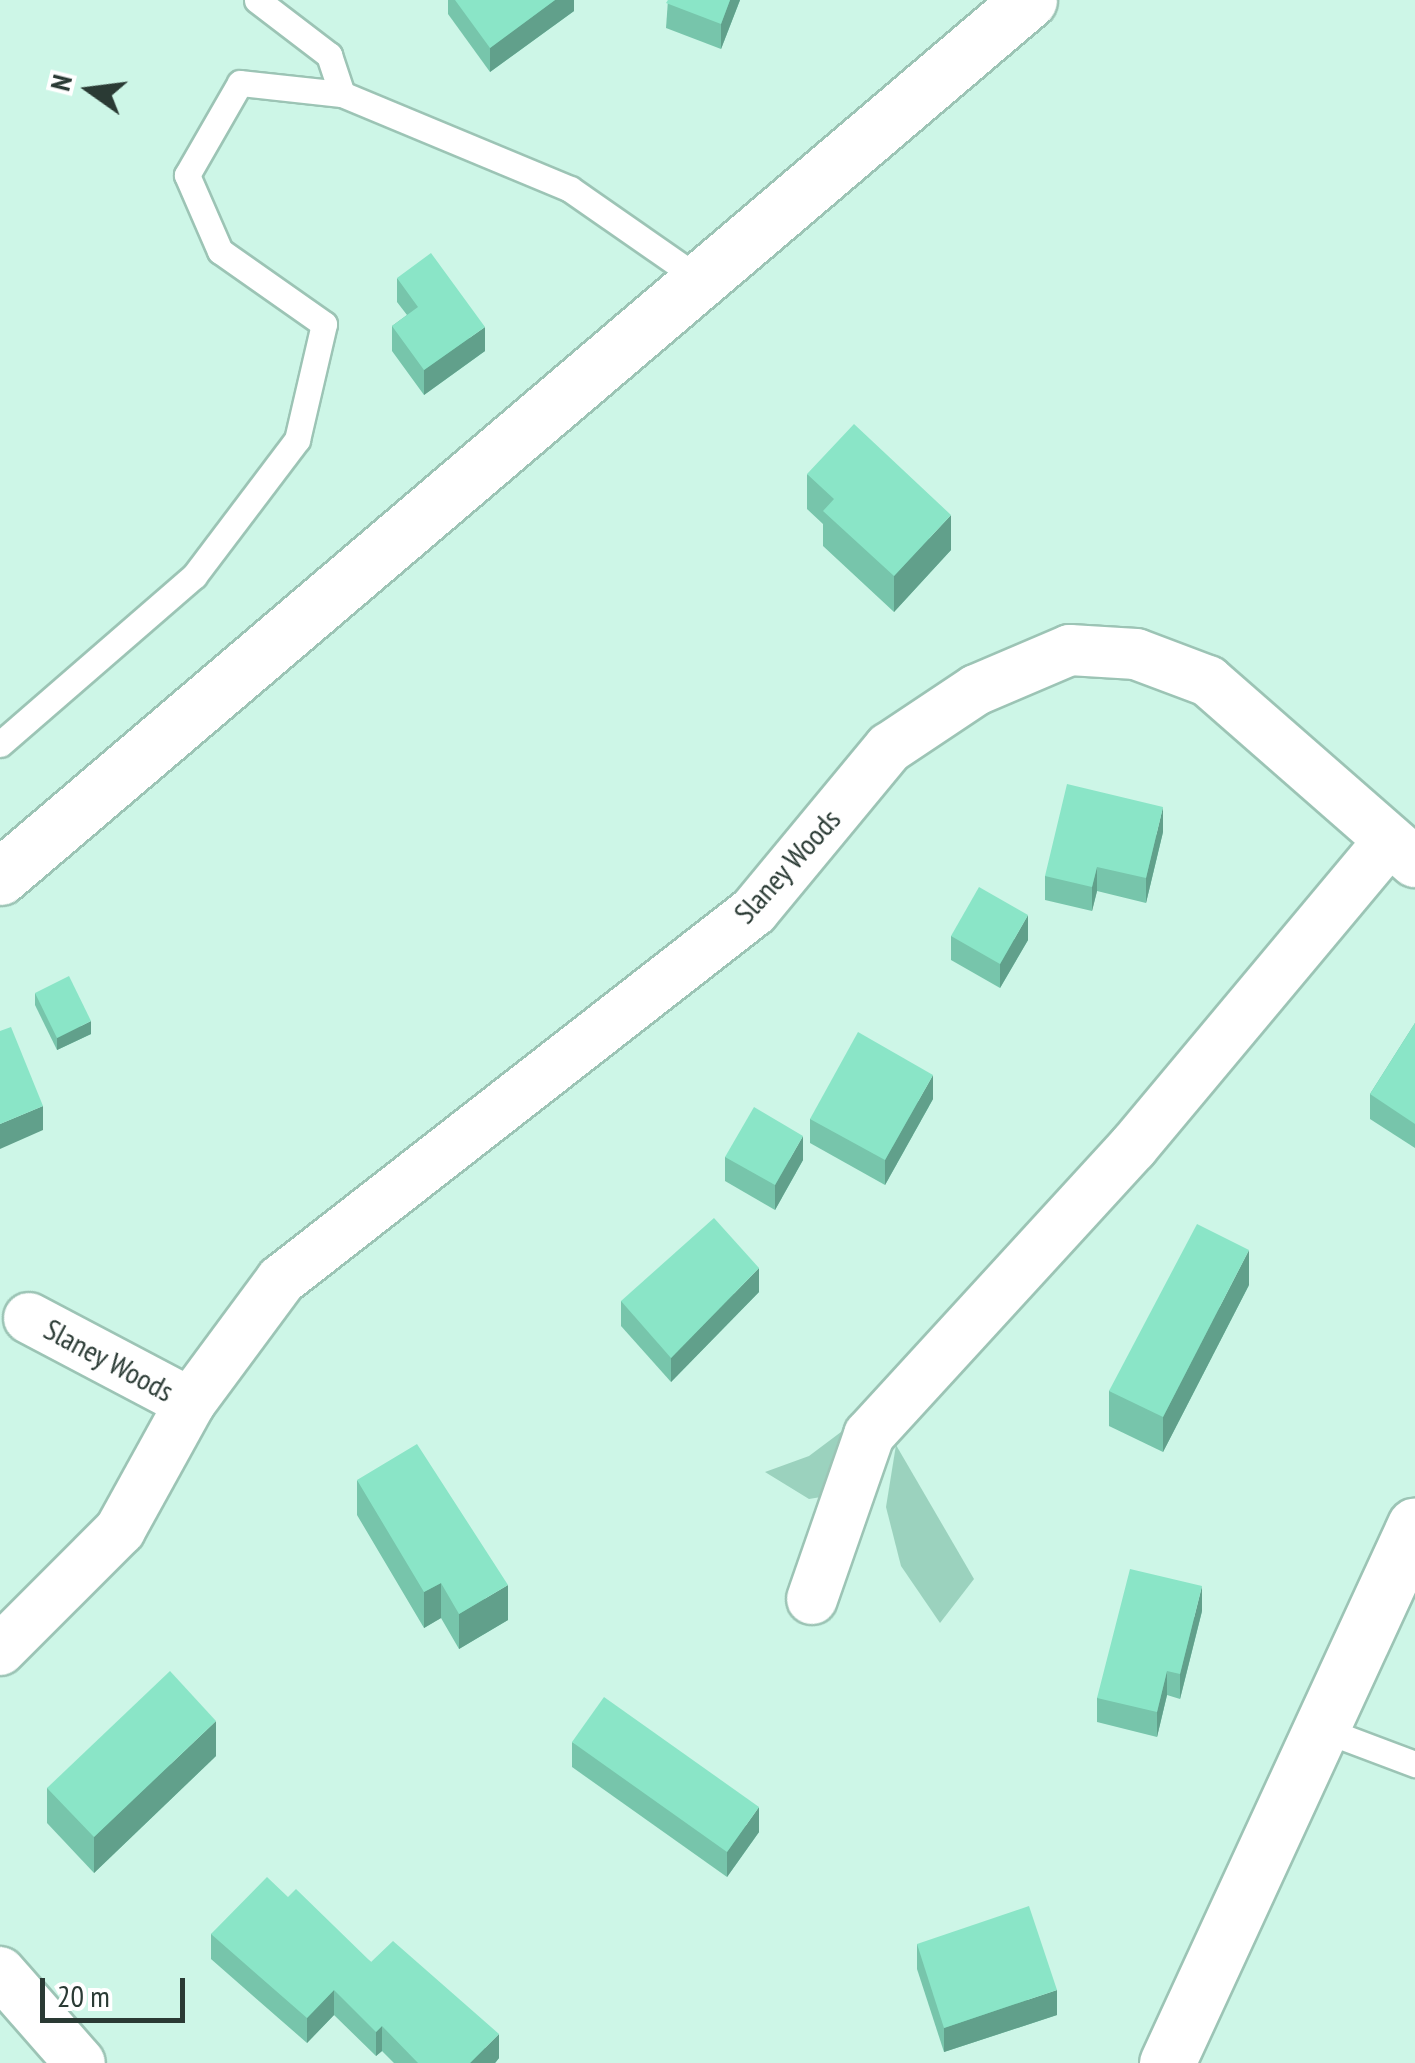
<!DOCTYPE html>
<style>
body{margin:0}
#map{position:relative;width:1415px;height:2063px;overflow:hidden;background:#cdf6e7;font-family:"PT Sans Narrow",sans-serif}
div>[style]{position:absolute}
.green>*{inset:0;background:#9bd2be}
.roads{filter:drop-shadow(2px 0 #9cc4b5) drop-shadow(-2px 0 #9cc4b5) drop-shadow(0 2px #9cc4b5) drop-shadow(0 -2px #9cc4b5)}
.lane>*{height:25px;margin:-12.5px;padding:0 12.5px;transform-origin:12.5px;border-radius:12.5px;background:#fff}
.street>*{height:50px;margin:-25px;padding:0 25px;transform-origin:25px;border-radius:25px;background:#fff}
.secondary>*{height:55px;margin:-27.5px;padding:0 27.5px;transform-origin:27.5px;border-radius:27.5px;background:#fff}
.wall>*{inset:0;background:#77c5ab}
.shaded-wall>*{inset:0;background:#61a08b}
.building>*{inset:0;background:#8ae5c7}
span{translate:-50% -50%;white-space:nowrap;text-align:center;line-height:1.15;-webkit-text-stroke:10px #fff;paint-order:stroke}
.street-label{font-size:30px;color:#2a3a34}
.north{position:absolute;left:40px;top:40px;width:100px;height:100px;-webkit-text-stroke:8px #fff;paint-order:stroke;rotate:284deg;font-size:28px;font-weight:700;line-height:40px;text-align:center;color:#2a3a34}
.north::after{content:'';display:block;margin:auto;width:35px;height:45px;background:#2a3a34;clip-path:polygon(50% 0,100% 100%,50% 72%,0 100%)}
.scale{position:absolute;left:40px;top:1978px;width:145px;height:45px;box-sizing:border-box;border:5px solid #2a3a34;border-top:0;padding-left:12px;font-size:30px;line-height:35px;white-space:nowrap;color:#2a3a34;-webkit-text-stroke:8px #fff;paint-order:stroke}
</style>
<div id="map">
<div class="green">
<i style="clip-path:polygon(857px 1420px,827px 1496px,809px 1499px,765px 1472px,809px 1456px)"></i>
<i style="clip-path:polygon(896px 1445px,974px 1579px,940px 1623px,901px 1566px,886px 1507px)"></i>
</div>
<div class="roads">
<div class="lane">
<i style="left:257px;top:0;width:91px;rotate:37.4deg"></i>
<i style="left:329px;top:55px;width:41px;rotate:71.6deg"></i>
<i style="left:0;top:744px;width:257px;rotate:-40.9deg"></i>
<i style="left:194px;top:576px;width:171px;rotate:-52.9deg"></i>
<i style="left:297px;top:440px;width:119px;rotate:-76.9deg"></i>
<i style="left:324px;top:324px;width:127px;rotate:-144.9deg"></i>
<i style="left:220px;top:251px;width:83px;rotate:-113.5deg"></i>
<i style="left:187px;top:175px;width:106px;rotate:-60.1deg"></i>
<i style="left:240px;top:83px;width:103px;rotate:6.2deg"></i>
<i style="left:342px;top:94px;width:247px;rotate:22.6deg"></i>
<i style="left:570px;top:189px;width:156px;rotate:34.8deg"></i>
<i style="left:1319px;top:1728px;width:103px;rotate:20.6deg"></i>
</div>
<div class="street">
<i style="left:29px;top:1318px;width:182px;rotate:27.8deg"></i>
<i style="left:812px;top:1599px;width:174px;rotate:-70.8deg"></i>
<i style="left:869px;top:1435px;width:391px;rotate:-47.5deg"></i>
<i style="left:1133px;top:1147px;width:396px;rotate:-50.1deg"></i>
<i style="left:0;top:1650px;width:170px;rotate:-45deg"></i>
<i style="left:120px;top:1530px;width:145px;rotate:-61.1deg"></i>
<i style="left:190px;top:1403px;width:153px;rotate:-53.5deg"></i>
<i style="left:281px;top:1280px;width:600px;rotate:-37.96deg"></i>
<i style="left:754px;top:911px;width:212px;rotate:-50.4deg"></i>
<i style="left:889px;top:748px;width:105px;rotate:-33.7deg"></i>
<i style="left:976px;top:690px;width:102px;rotate:-23.1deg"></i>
<i style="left:1070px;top:650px;width:66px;rotate:3.5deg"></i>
<i style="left:1136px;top:654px;width:77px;rotate:20.6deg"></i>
<i style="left:1208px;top:681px;width:275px;rotate:41.2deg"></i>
<i style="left:0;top:1972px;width:121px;rotate:48.7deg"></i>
</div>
<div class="secondary">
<i style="left:0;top:877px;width:1352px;rotate:-40.44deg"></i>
<i style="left:1167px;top:2063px;width:592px;rotate:-65.25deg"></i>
</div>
</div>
<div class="wall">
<i style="clip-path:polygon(448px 0,574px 0,574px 11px,490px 72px,448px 14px)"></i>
<i style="clip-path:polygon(668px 0,740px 0,721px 49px,666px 28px)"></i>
<i style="clip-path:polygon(397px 278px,485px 351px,424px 395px,392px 351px,392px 326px,407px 315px,397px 302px)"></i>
<i style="clip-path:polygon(807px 474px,951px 550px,894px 612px,823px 546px,823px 524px,807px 509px)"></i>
<i style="clip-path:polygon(1163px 832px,1146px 903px,1097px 891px,1092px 911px,1045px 900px,1045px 876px)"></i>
<i style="clip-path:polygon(951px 936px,1028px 940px,1000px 988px,951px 960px)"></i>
<i style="clip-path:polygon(35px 993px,91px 1034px,57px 1050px,35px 1005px)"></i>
<i style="clip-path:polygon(1415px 1023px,1415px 1148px,1370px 1119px,1370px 1094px)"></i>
<i style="clip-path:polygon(933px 1099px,885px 1185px,810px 1143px,810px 1119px)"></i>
<i style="clip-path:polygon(725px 1157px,803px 1160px,775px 1210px,725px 1181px)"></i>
<i style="clip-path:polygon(1249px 1285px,1163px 1452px,1109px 1426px,1109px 1391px)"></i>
<i style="clip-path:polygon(759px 1292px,671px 1382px,621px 1326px,621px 1301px)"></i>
<i style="clip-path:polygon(357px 1480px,508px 1620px,459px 1649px,441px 1618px,424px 1628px,357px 1515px)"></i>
<i style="clip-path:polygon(1202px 1611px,1180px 1699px,1167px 1695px,1157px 1737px,1097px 1722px,1097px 1698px)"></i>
<i style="clip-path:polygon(572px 1742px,759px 1832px,727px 1877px,572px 1767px)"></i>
<i style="clip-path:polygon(216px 1756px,94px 1873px,47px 1823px,47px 1788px)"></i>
<i style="clip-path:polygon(288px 1897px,371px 1962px,499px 2058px,495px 2063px,394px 2063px,382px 2051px,376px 2056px,334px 2015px,307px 2043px,211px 1959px,211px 1934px)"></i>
<i style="clip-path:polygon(917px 1944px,1057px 2015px,944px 2052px,917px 1969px)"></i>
</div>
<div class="shaded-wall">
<i style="clip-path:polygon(555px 0,574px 0,574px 11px,490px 72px,490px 48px)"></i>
<i style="clip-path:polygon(730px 0,740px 0,721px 49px,721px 24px)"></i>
<i style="clip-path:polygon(485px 327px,485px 351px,424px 395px,424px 370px)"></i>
<i style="clip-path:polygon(951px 515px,951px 550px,894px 612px,894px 576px)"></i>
<i style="clip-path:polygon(1163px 807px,1163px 832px,1146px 903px,1146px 878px)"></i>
<i style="clip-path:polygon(1097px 867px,1097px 891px,1092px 911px,1092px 887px)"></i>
<i style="clip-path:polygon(1028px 915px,1028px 940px,1000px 988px,1000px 964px)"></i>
<i style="clip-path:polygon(91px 1021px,91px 1034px,57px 1050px,57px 1038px)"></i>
<i style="clip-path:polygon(933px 1075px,933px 1099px,885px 1185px,885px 1160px)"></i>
<i style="clip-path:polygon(43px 1106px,43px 1130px,0 1149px,0 1124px)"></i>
<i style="clip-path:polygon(803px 1136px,803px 1160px,775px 1210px,775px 1185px)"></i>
<i style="clip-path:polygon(1249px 1250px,1249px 1285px,1163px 1452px,1163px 1417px)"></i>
<i style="clip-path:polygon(759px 1268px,759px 1292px,671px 1382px,671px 1358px)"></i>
<i style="clip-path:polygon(441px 1583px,441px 1618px,424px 1628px,424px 1592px)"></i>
<i style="clip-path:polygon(508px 1585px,508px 1620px,459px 1649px,459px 1614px)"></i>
<i style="clip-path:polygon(1202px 1586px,1202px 1611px,1180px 1699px,1180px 1674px)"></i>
<i style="clip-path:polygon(1167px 1671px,1167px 1695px,1157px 1737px,1157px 1712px)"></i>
<i style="clip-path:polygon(216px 1721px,216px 1756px,94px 1873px,94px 1837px)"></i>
<i style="clip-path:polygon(759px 1807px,759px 1832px,727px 1877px,727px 1852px)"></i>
<i style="clip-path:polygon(334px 1990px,334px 2015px,307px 2043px,307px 2018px)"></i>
<i style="clip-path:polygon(1057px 1990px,1057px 2015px,944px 2052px,944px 2028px)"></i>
<i style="clip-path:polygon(382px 2026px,382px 2051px,376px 2056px,376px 2032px)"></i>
<i style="clip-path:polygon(499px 2034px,499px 2058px,495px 2063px,470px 2063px)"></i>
</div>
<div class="building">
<i style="clip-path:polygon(455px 0,555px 0,490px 48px)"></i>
<i style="clip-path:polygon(668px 0,730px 0,721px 24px,666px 3px)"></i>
<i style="clip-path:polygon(431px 253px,485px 327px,424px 370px,392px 326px,418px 307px,397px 278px)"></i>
<i style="clip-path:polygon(854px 424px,951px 515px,894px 576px,823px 511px,834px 499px,807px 474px)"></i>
<i style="clip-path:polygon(1067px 784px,1163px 807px,1146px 878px,1097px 867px,1092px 887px,1045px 876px)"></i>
<i style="clip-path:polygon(979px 887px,1028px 915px,1000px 964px,951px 936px)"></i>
<i style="clip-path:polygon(69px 976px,91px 1021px,57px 1038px,35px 993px)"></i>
<i style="clip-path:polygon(1415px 1023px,1415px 1124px,1370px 1094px)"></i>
<i style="clip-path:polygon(11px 1027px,43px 1106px,0 1124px,0 1031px)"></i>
<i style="clip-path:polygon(858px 1032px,933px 1075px,885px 1160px,810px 1119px)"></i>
<i style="clip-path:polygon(754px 1107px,803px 1136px,775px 1185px,725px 1157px)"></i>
<i style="clip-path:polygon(714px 1218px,759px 1268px,671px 1358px,621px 1301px)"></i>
<i style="clip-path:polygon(1197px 1224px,1249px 1250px,1163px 1417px,1109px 1391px)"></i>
<i style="clip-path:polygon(417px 1444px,508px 1585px,459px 1614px,441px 1583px,424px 1592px,357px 1480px)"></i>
<i style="clip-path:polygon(1130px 1569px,1202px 1586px,1180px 1674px,1167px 1671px,1157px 1712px,1097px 1698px)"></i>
<i style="clip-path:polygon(170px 1671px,216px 1721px,94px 1837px,47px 1788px)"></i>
<i style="clip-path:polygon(604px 1697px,759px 1807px,727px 1852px,572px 1742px)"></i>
<i style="clip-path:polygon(267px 1877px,288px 1897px,296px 1889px,371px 1962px,393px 1941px,499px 2034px,470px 2063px,418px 2063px,382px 2026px,376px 2032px,334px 1990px,307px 2018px,211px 1934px)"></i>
<i style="clip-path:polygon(1029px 1906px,1057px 1990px,944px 2028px,917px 1944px)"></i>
</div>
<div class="street-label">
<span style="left:787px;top:866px;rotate:-48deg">Slaney Woods</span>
<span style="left:109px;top:1360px;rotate:28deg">Slaney Woods</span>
</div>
<div class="north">N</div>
<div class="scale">20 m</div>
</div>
